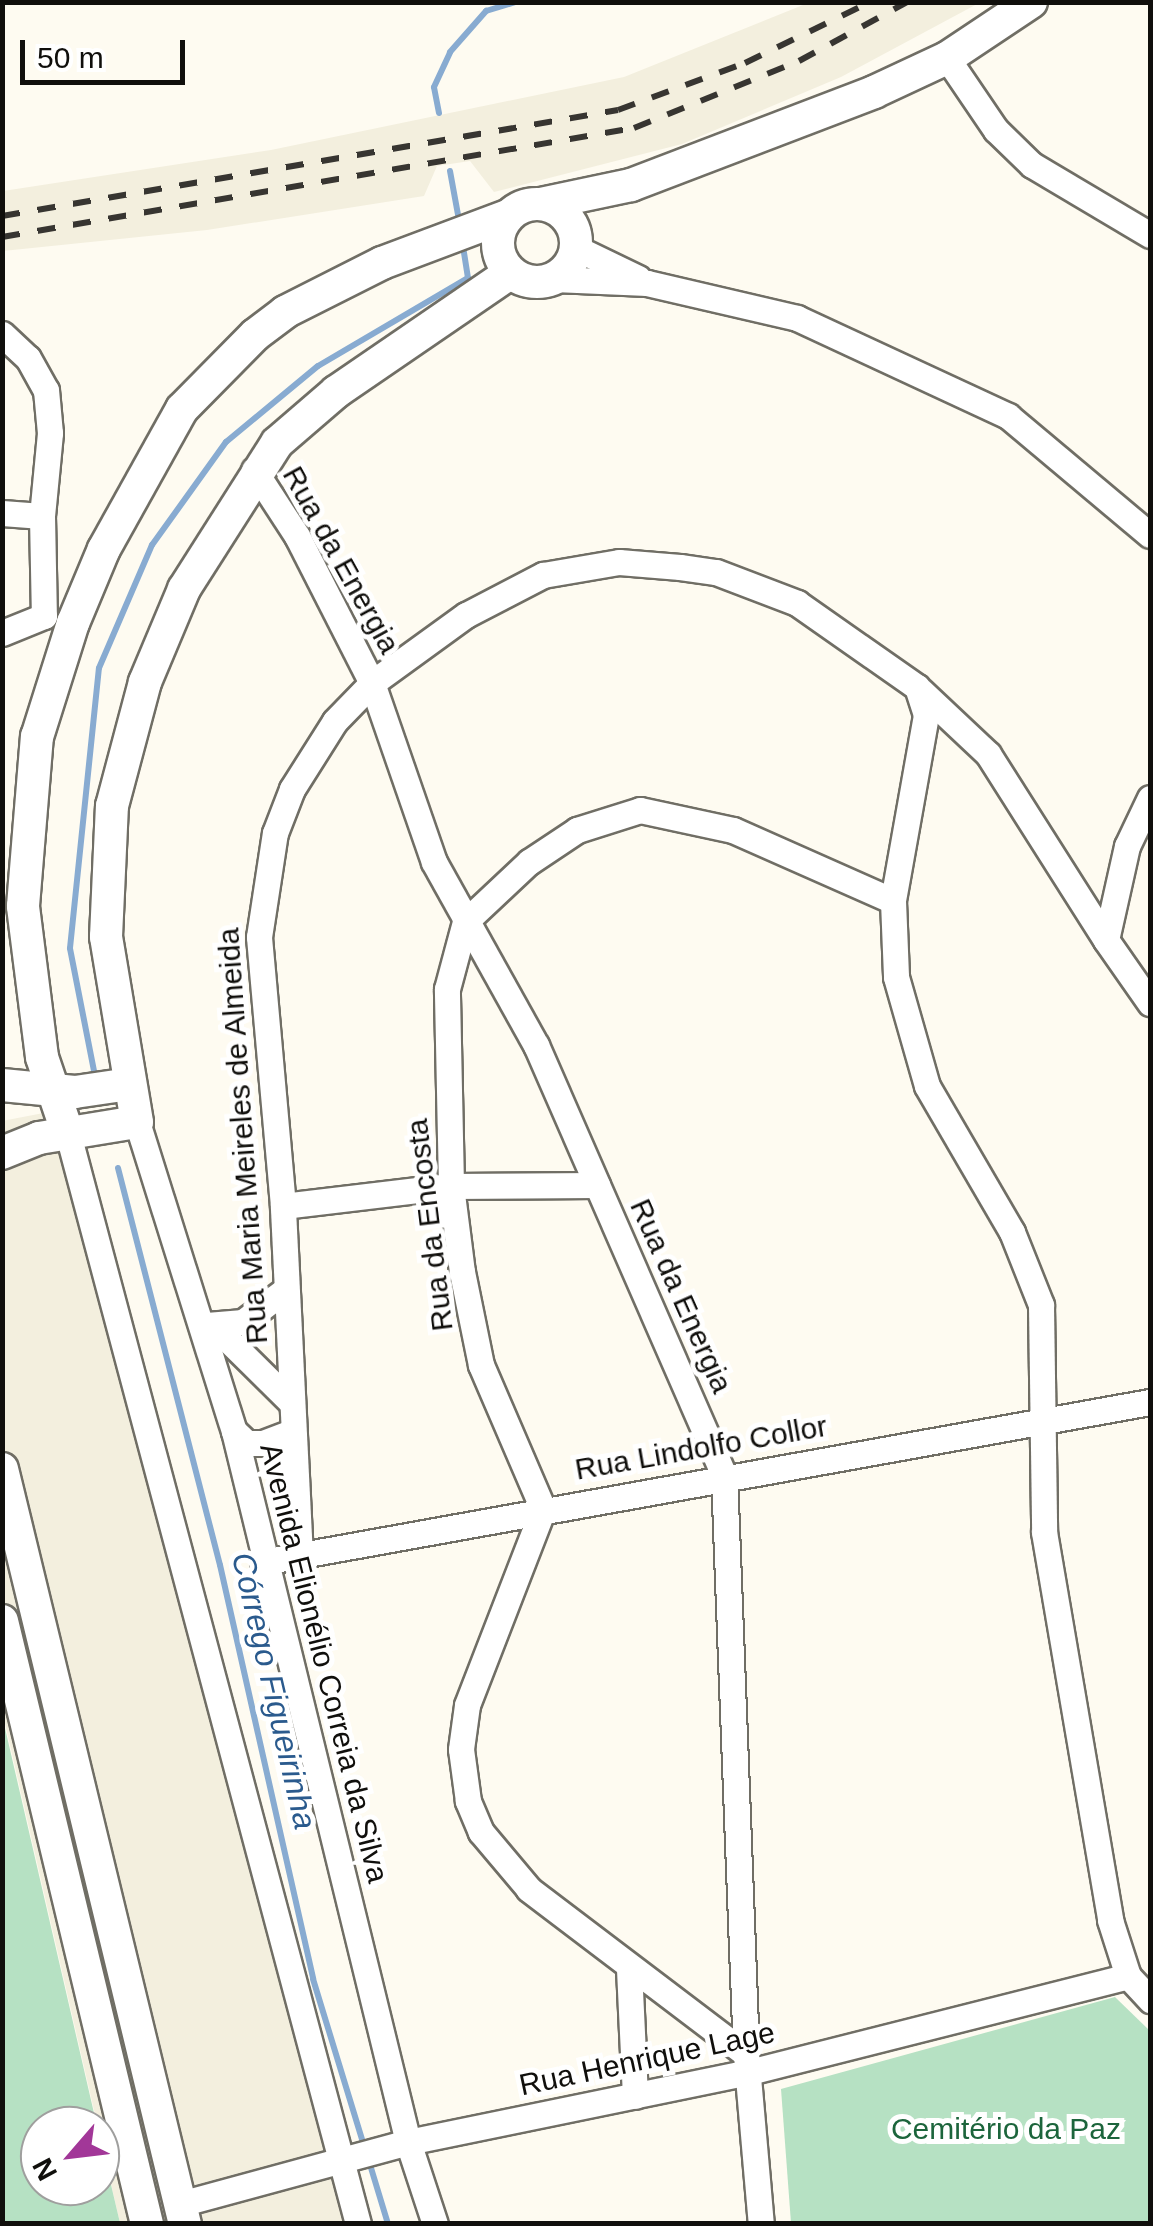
<!DOCTYPE html>
<meta charset="utf-8">
<style>
body{margin:0}
#map{position:relative;width:1153px;height:2226px;overflow:hidden;background:#fefbf1;font-family:Arial,sans-serif}
div>[style]{position:absolute}
.built>*{inset:0;background:#f3efde}
.green>*{inset:0;background:#b6e1c3}
.stream>*{height:6px;margin:-3px;padding:0 3px;transform-origin:3px;border-radius:3px;background:#88abd1}
.roads{filter:drop-shadow(2px 0 #706e65) drop-shadow(-2px 0 #706e65) drop-shadow(0 2px #706e65) drop-shadow(0 -2px #706e65)}
.minor>*{height:25px;margin:-12.5px;padding:0 12.5px;transform-origin:12.5px;border-radius:12.5px;background:#fff}
.major>*{height:32px;margin:-16px;padding:0 16px;transform-origin:16px;border-radius:16px;background:#fff}
.major>.ring{margin:-16px;padding:0;box-sizing:content-box;background:none;border:32px solid #fff;border-radius:50%}
.rail>*{height:6px;margin-top:-3px;transform-origin:0;background:repeating-linear-gradient(90deg,#373531 0 18px,transparent 0 36px)}
span{translate:-50% -50%;white-space:nowrap;text-align:center;line-height:1.15;-webkit-text-stroke:10px #fff;paint-order:stroke}
.street-label{font-size:30px;color:#100f0c}
.park-label{font-size:30px;color:#1c653c}
.water-label{font-size:32px;color:#2a5a8d;font-style:italic}
.frame{position:absolute;inset:0;border:5px solid #100f0c;pointer-events:none}
.north{position:absolute;left:20px;top:2106px;width:100px;height:100px;box-sizing:border-box;background:#fff;border:2px solid #9f9f9e;border-radius:50%;rotate:242deg;font-size:28px;font-weight:700;line-height:40px;text-align:center;color:#100f0c}
.north::after{content:'';display:block;margin:auto;width:35px;height:45px;background:#a23798;clip-path:polygon(50% 0,100% 100%,50% 72%,0 100%)}
.scale{position:absolute;left:20px;top:40px;width:165px;height:45px;box-sizing:border-box;border:5px solid #100f0c;border-top:0;padding-left:12px;font-size:30px;line-height:35px;white-space:nowrap;color:#100f0c;-webkit-text-stroke:8px #fff;paint-order:stroke}
</style>
<div id="map">
<div class="built">
<i style="clip-path:polygon(808px 3px,979px 3px,841px 77px,682px 144px,494px 192px,470px 161px,437px 166px,424px 196px,207px 230px,3px 251px,3px 191px,271px 150px,624px 77px)"></i>
<i style="clip-path:polygon(59px 1110px,357px 2223px,120px 2223px,3px 1715px,2px 1121px)"></i>
</div>
<div class="green">
<i style="clip-path:polygon(2px 1715px,97px 2126px,40px 2126px,40px 2186px,100px 2186px,100px 2138px,120px 2223px,3px 2223px)"></i>
<i style="clip-path:polygon(1115px 1997px,1150px 2031px,1150px 2223px,791px 2223px,781px 2089px)"></i>
</div>
<div class="stream">
<i style="left:439px;top:113px;width:26px;rotate:-101deg"></i>
<i style="left:434px;top:87px;width:38px;rotate:-65deg"></i>
<i style="left:450px;top:52px;width:55px;rotate:-48.7deg"></i>
<i style="left:486px;top:11px;width:31px;rotate:-17deg"></i>
<i style="left:450px;top:171px;width:50px;rotate:79.6deg"></i>
<i style="left:95px;top:1076px;width:130px;rotate:-101.1deg"></i>
<i style="left:70px;top:948px;width:281px;rotate:-84.1deg"></i>
<i style="left:99px;top:668px;width:134px;rotate:-66.7deg"></i>
<i style="left:152px;top:545px;width:127px;rotate:-54.3deg"></i>
<i style="left:226px;top:442px;width:119px;rotate:-39.6deg"></i>
<i style="left:318px;top:366px;width:174px;rotate:-30.4deg"></i>
<i style="left:468px;top:278px;width:31px;rotate:-99deg"></i>
<i style="left:118px;top:1168px;width:410px;rotate:75.6deg"></i>
<i style="left:220px;top:1565px;width:424px;rotate:77.3deg"></i>
<i style="left:313px;top:1979px;width:175px;rotate:73deg"></i>
<i style="left:368px;top:2158px;width:69px;rotate:73.1deg"></i>
</div>
<div class="roads">
<div class="minor">
<i style="left:947px;top:58px;width:87px;rotate:55.8deg"></i>
<i style="left:996px;top:130px;width:50px;rotate:44.2deg"></i>
<i style="left:1032px;top:165px;width:137px;rotate:30.7deg"></i>
<i style="left:576px;top:248px;width:69px;rotate:25.8deg"></i>
<i style="left:554px;top:279px;width:93px;rotate:2.5deg"></i>
<i style="left:647px;top:283px;width:154px;rotate:13.1deg"></i>
<i style="left:797px;top:318px;width:233px;rotate:24.9deg"></i>
<i style="left:1008px;top:416px;width:185px;rotate:40deg"></i>
<i style="left:2px;top:334px;width:35px;rotate:43deg"></i>
<i style="left:28px;top:358px;width:37px;rotate:61deg"></i>
<i style="left:46px;top:390px;width:43px;rotate:84.7deg"></i>
<i style="left:50px;top:433px;width:83px;rotate:95.5deg"></i>
<i style="left:42px;top:516px;width:100px;rotate:88.9deg"></i>
<i style="left:44px;top:616px;width:45px;rotate:158deg"></i>
<i style="left:254px;top:470px;width:79px;rotate:56.9deg"></i>
<i style="left:297px;top:536px;width:165px;rotate:63deg"></i>
<i style="left:372px;top:683px;width:189px;rotate:70.9deg"></i>
<i style="left:434px;top:862px;width:210px;rotate:60.9deg"></i>
<i style="left:536px;top:1045px;width:469px;rotate:66.4deg"></i>
<i style="left:724px;top:1475px;width:579px;rotate:87.82deg"></i>
<i style="left:746px;top:2054px;width:171px;rotate:85deg"></i>
<i style="left:2px;top:513px;width:40px;rotate:4.3deg"></i>
<i style="left:921px;top:691px;width:92px;rotate:43.2deg"></i>
<i style="left:988px;top:754px;width:220px;rotate:57.6deg"></i>
<i style="left:1150px;top:798px;width:53px;rotate:115.6deg"></i>
<i style="left:1127px;top:846px;width:96px;rotate:102.6deg"></i>
<i style="left:1106px;top:940px;width:77px;rotate:55.1deg"></i>
<i style="left:137px;top:1122px;width:324px;rotate:72.6deg"></i>
<i style="left:234px;top:1431px;width:732px;rotate:76.25deg"></i>
<i style="left:408px;top:2142px;width:86px;rotate:71.8deg"></i>
<i style="left:68px;top:1134px;width:1128px;rotate:75.1deg"></i>
<i style="left:283px;top:1206px;width:169px;rotate:-6.8deg"></i>
<i style="left:451px;top:1186px;width:146px;rotate:-0.4deg"></i>
<i style="left:207px;top:1325px;width:36px;rotate:-5deg"></i>
<i style="left:243px;top:1322px;width:53px;rotate:-37.3deg"></i>
<i style="left:217px;top:1329px;width:105px;rotate:44.6deg"></i>
<i style="left:234px;top:1431px;width:18px;rotate:43deg"></i>
<i style="left:247px;top:1443px;width:16px"></i>
<i style="left:263px;top:1443px;width:31px;rotate:-21deg"></i>
<i style="left:300px;top:1557px;width:351px;rotate:-92.8deg"></i>
<i style="left:283px;top:1206px;width:270px;rotate:-95.1deg"></i>
<i style="left:259px;top:937px;width:105px;rotate:-81.3deg"></i>
<i style="left:275px;top:833px;width:47px;rotate:-68.9deg"></i>
<i style="left:292px;top:789px;width:80px;rotate:-57.7deg"></i>
<i style="left:335px;top:721px;width:53px;rotate:-45.8deg"></i>
<i style="left:372px;top:683px;width:116px;rotate:-35.9deg"></i>
<i style="left:466px;top:615px;width:87px;rotate:-27.5deg"></i>
<i style="left:543px;top:575px;width:77px;rotate:-9.7deg"></i>
<i style="left:619px;top:562px;width:61px;rotate:4.7deg"></i>
<i style="left:680px;top:567px;width:36px;rotate:8deg"></i>
<i style="left:716px;top:572px;width:87px;rotate:20.9deg"></i>
<i style="left:797px;top:603px;width:146px;rotate:35deg"></i>
<i style="left:917px;top:687px;width:29px;rotate:72deg"></i>
<i style="left:926px;top:715px;width:189px;rotate:100.1deg"></i>
<i style="left:893px;top:901px;width:76px;rotate:87.7deg"></i>
<i style="left:896px;top:977px;width:113px;rotate:74.1deg"></i>
<i style="left:927px;top:1086px;width:169px;rotate:59.8deg"></i>
<i style="left:1012px;top:1232px;width:79px;rotate:68.3deg"></i>
<i style="left:1041px;top:1305px;width:227px;rotate:89.2deg"></i>
<i style="left:1044px;top:1532px;width:394px;rotate:80.3deg"></i>
<i style="left:1110px;top:1920px;width:59px;rotate:72.2deg"></i>
<i style="left:1128px;top:1976px;width:33px;rotate:47deg"></i>
<i style="left:263px;top:1562px;width:901px;rotate:-10.23deg"></i>
<i style="left:629px;top:1969px;width:127px;rotate:87.3deg"></i>
<i style="left:746px;top:2054px;width:273px;rotate:-142.8deg"></i>
<i style="left:529px;top:1889px;width:75px;rotate:-130.1deg"></i>
<i style="left:481px;top:1832px;width:34px;rotate:-113deg"></i>
<i style="left:468px;top:1801px;width:52px;rotate:-97.7deg"></i>
<i style="left:461px;top:1749px;width:44px;rotate:-82.2deg"></i>
<i style="left:467px;top:1705px;width:210px;rotate:-68.8deg"></i>
<i style="left:543px;top:1509px;width:157px;rotate:-113.3deg"></i>
<i style="left:481px;top:1365px;width:95px;rotate:-101.5deg"></i>
<i style="left:462px;top:1272px;width:87px;rotate:-97.3deg"></i>
<i style="left:451px;top:1186px;width:197px;rotate:-91.2deg"></i>
<i style="left:447px;top:989px;width:69px;rotate:-75deg"></i>
<i style="left:465px;top:922px;width:88px;rotate:-43.2deg"></i>
<i style="left:529px;top:862px;width:58px;rotate:-33.7deg"></i>
<i style="left:577px;top:830px;width:66px;rotate:-17.6deg"></i>
<i style="left:640px;top:810px;width:95px;rotate:12.1deg"></i>
<i style="left:733px;top:830px;width:175px;rotate:23.9deg"></i>
<i style="left:180px;top:2204px;width:236px;rotate:-15.2deg"></i>
<i style="left:408px;top:2142px;width:348px;rotate:-11.6deg"></i>
<i style="left:749px;top:2072px;width:391px;rotate:-14.2deg"></i>
</div>
<div class="major">
<i class="ring" style="left:498px;top:204px;width:46px;height:46px"></i>
<i style="left:541px;top:204px;width:92px;rotate:-11.9deg"></i>
<i style="left:631px;top:185px;width:260px;rotate:-20.9deg"></i>
<i style="left:874px;top:92px;width:81px;rotate:-25deg"></i>
<i style="left:947px;top:58px;width:101px;rotate:-33.7deg"></i>
<i style="left:2px;top:1085px;width:73px;rotate:5.5deg"></i>
<i style="left:75px;top:1092px;width:55px;rotate:-8.4deg"></i>
<i style="left:68px;top:1134px;width:81px;rotate:-108.7deg"></i>
<i style="left:42px;top:1057px;width:152px;rotate:-97.2deg"></i>
<i style="left:23px;top:906px;width:170px;rotate:-85.3deg"></i>
<i style="left:37px;top:737px;width:120px;rotate:-72.5deg"></i>
<i style="left:73px;top:623px;width:80px;rotate:-67.3deg"></i>
<i style="left:104px;top:549px;width:160px;rotate:-60.9deg"></i>
<i style="left:182px;top:409px;width:104px;rotate:-45.4deg"></i>
<i style="left:255px;top:335px;width:38px;rotate:-37deg"></i>
<i style="left:285px;top:312px;width:109px;rotate:-26.8deg"></i>
<i style="left:382px;top:263px;width:134px;rotate:-20.6deg"></i>
<i style="left:2px;top:1153px;width:40px;rotate:-22deg"></i>
<i style="left:39px;top:1138px;width:99px;rotate:-9.3deg"></i>
<i style="left:137px;top:1122px;width:188px;rotate:-99.5deg"></i>
<i style="left:106px;top:937px;width:131px;rotate:-87.4deg"></i>
<i style="left:112px;top:806px;width:128px;rotate:-75.1deg"></i>
<i style="left:145px;top:682px;width:101px;rotate:-67.2deg"></i>
<i style="left:184px;top:589px;width:173px;rotate:-57.5deg"></i>
<i style="left:277px;top:443px;width:78px;rotate:-40.8deg"></i>
<i style="left:336px;top:392px;width:211px;rotate:-34.4deg"></i>
<i style="left:2px;top:1469px;width:777px;rotate:76.38deg"></i>
<i style="left:2px;top:1621px;width:620px;rotate:76.48deg"></i>
</div>
</div>
<div class="rail">
<i style="left:2px;top:216px;width:625px;rotate:-9.76deg"></i>
<i style="left:618px;top:110px;width:135px;rotate:-20.3deg"></i>
<i style="left:745px;top:63px;width:139px;rotate:-26deg"></i>
<i style="left:2px;top:237px;width:641px;rotate:-9.79deg"></i>
<i style="left:634px;top:128px;width:178px;rotate:-22.1deg"></i>
<i style="left:799px;top:61px;width:123px;rotate:-28.6deg"></i>
</div>
<div class="street-label">
<span style="left:341px;top:560px;rotate:61deg">Rua da Energia</span>
<span style="left:243px;top:1136px;rotate:-94deg">Rua Maria Meireles de Almeida</span>
<span style="left:430px;top:1225px;rotate:-97deg">Rua da Encosta</span>
<span style="left:681px;top:1296px;rotate:66deg">Rua da Energia</span>
<span style="left:701px;top:1448px;rotate:-10deg">Rua Lindolfo Collor</span>
<span style="left:324px;top:1663px;rotate:76deg">Avenida Elionélio Correia da Silva</span>
<span style="left:647px;top:2059px;rotate:-12deg">Rua Henrique Lage</span>
</div>
<div class="park-label">
<span style="left:1006px;top:2129px">Cemitério da Paz</span>
</div>
<div class="water-label">
<span style="left:274px;top:1691px;rotate:77deg">Córrego Figueirinha</span>
</div>
<div class="frame"></div>
<div class="north">N</div>
<div class="scale">50 m</div>
</div>
